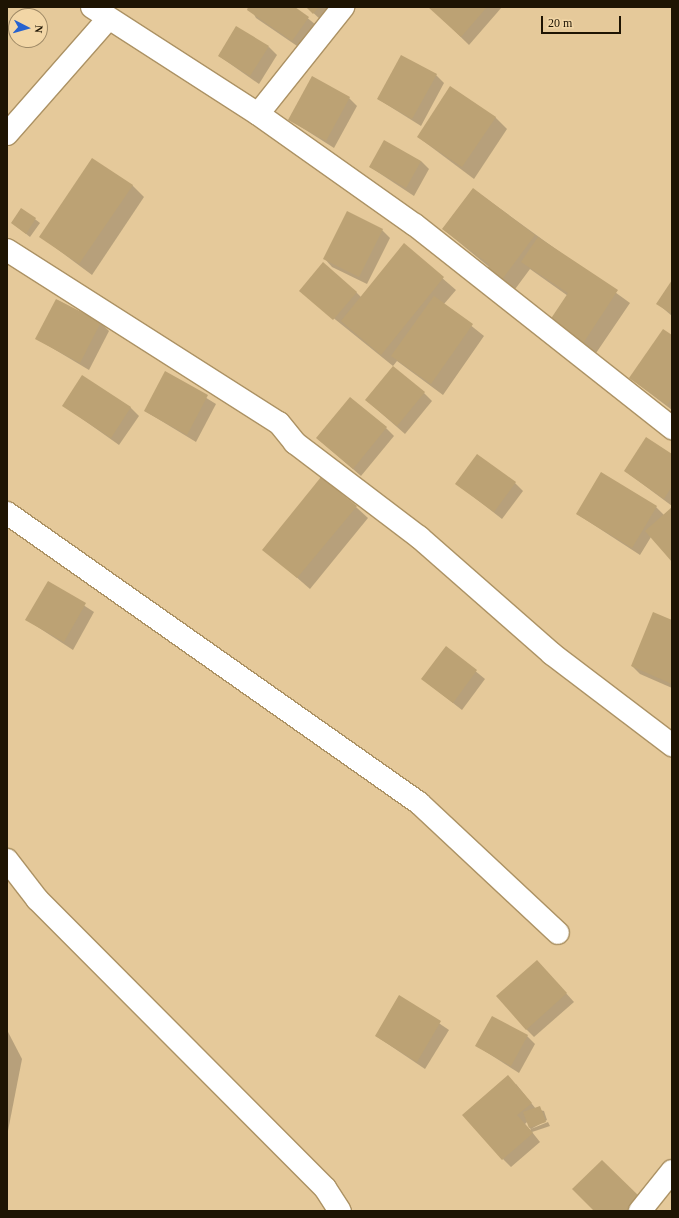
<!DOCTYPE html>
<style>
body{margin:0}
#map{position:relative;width:679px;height:1218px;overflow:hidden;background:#e5c99a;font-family:Georgia,serif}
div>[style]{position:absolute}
.shadow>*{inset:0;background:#0003}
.building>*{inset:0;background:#bca274}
.roads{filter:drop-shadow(1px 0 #ac9264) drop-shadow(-1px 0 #ac9264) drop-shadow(0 1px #ac9264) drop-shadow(0 -1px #ac9264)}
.minor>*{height:22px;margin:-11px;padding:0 11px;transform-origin:11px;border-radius:11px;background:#fff}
span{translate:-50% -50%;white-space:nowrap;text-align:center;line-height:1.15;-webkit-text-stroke:3px #f2d6a6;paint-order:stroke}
.frame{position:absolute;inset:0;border:8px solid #1e1403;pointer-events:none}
.north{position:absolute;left:8px;top:8px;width:40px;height:40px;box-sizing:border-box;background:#f2d6a6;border:1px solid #9d8865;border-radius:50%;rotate:96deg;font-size:11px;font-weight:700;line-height:16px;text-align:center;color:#1e1403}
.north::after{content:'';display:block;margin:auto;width:14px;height:18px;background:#2762cf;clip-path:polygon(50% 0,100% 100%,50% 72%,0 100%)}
.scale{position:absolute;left:541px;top:16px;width:80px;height:18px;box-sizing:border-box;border:2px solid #1e1403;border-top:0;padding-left:5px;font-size:12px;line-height:14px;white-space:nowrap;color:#1e1403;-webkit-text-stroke:3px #f2d6a6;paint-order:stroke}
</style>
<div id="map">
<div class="shadow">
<i style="clip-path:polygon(250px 7px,294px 7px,316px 25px,300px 48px,256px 18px)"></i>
<i style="clip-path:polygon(307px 7px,335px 7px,322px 21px)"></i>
<i style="clip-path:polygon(430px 7px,502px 7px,469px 45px)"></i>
<i style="clip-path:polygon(269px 47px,277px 55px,259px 84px,219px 56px)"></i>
<i style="clip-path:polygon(436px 75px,444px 83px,421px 126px,378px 99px)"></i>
<i style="clip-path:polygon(349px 98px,357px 106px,334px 148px,290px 120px)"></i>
<i style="clip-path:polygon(495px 117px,507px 129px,474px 179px,418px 137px)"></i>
<i style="clip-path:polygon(421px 161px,429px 169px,414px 196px,370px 167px)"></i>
<i style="clip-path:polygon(132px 185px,144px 197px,92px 275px,41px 237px)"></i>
<i style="clip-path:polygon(473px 189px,630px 303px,592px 359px,559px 337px,568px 296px,530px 269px,510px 296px,489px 267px,443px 229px)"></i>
<i style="clip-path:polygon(22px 209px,40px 223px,30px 237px,12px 223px)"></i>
<i style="clip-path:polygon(382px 230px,390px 238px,367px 284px,332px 267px,324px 258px)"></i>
<i style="clip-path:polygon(404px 245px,456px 290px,444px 304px,484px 336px,443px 395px,397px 361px,393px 366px,300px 291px,356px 292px,361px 297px)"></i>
<i style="clip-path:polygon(672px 282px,672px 316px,658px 304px)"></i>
<i style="clip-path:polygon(57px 300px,101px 323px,109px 331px,89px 370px,37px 339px)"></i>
<i style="clip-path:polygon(672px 336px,672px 410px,630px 378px)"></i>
<i style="clip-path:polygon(166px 373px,216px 404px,196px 442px,145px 411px)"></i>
<i style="clip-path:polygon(424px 393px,432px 401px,405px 434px,366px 400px)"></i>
<i style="clip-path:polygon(64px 406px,130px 407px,139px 416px,119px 445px)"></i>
<i style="clip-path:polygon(386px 428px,394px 436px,361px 476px,317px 438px)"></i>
<i style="clip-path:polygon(672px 456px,672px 506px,625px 471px)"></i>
<i style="clip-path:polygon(515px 483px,523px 491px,502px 519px,457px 484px)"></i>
<i style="clip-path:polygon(356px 507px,368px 518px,310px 589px,264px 549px)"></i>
<i style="clip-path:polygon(656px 507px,664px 515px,672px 508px,672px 561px,651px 537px,640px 555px,577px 514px)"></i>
<i style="clip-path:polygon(48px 582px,94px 612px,73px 650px,27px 620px)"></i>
<i style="clip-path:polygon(672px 621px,672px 688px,640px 674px,632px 666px)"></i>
<i style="clip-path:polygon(446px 647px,485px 679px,462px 710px,422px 679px)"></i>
<i style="clip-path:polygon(537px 961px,574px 1002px,534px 1037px,526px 1029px)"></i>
<i style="clip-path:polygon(399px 996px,449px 1030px,425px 1069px,376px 1036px)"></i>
<i style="clip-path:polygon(7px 1030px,22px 1059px,7px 1136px)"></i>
<i style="clip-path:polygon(527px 1036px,535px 1044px,519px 1073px,477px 1046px)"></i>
<i style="clip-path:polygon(evenodd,516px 1084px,536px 1109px,544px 1111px,547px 1120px,531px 1129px,548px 1122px,550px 1126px,532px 1132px,540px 1142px,511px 1167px,503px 1159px,516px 1084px,528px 1121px,531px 1131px,525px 1124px,528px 1121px)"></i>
</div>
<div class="building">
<i style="clip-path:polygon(248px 7px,295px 7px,309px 17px,292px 41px,247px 10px)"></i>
<i style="clip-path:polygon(306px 7px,319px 7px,313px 14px)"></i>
<i style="clip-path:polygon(428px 7px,487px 7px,461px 37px)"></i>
<i style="clip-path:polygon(236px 26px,269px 46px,250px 76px,218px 56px)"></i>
<i style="clip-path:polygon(401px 55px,437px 74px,412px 119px,377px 99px)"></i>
<i style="clip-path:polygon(312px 76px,350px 97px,326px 141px,288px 120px)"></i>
<i style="clip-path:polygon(450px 86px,496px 117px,462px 167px,417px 137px)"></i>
<i style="clip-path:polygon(384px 140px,421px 161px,406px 188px,369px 167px)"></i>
<i style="clip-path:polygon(92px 158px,133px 185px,79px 264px,39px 237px)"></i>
<i style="clip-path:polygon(473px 188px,535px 235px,498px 285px,483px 274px,490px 265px,442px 229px)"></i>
<i style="clip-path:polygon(21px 208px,36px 218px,26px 234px,11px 223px)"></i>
<i style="clip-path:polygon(347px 211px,383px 229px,359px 277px,323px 259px)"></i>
<i style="clip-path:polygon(538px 237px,618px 290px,580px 348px,546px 326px,568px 293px,521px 262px)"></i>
<i style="clip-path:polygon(404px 243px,444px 277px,381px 355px,341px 321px)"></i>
<i style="clip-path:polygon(323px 262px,357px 292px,333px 320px,299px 291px)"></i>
<i style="clip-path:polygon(672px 280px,672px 314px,656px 304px)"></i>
<i style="clip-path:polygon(434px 296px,473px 324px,431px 384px,391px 356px)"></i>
<i style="clip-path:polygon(56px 299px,101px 322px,80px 363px,35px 339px)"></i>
<i style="clip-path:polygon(663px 329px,672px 335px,672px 398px,667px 405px,629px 378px)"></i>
<i style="clip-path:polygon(393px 366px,425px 392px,397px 426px,365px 400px)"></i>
<i style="clip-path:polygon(165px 371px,208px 395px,187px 435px,144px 411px)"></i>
<i style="clip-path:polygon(82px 375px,131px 407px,111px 438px,62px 406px)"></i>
<i style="clip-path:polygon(350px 397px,387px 427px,353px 469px,316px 438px)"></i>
<i style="clip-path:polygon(646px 437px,672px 454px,672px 486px,664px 499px,624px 471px)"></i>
<i style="clip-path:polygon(477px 454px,516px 482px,494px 512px,455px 484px)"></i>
<i style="clip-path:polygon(601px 472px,657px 506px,632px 548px,576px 514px)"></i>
<i style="clip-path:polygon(321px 477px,357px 506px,297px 578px,262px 550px)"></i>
<i style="clip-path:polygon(672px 507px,672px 562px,645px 531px)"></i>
<i style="clip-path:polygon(48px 581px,86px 603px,64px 642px,25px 620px)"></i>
<i style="clip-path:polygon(653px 612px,672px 620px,672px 684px,631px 666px)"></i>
<i style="clip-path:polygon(446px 646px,477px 670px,453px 703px,421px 679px)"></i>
<i style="clip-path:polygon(537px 960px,567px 993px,526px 1030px,496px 996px)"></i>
<i style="clip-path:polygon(399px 995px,441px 1021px,417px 1062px,375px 1036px)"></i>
<i style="clip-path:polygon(492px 1016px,528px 1035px,511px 1066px,475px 1046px)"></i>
<i style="clip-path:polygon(508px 1075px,532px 1103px,517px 1115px,533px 1133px,502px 1160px,462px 1115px)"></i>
<i style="clip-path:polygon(540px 1106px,546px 1122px,529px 1128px,523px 1112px)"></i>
<i style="clip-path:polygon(602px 1160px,641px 1198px,628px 1211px,594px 1211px,572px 1189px)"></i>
</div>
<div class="roads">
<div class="minor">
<i style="left:92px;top:7px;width:197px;rotate:32.8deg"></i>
<i style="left:258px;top:114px;width:192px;rotate:35.3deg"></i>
<i style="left:415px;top:225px;width:328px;rotate:38.3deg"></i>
<i style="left:258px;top:114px;width:137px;rotate:-51.5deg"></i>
<i style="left:7px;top:134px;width:153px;rotate:-48.7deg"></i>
<i style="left:7px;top:250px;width:322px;rotate:32.5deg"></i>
<i style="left:279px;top:423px;width:26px;rotate:51deg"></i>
<i style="left:295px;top:443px;width:156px;rotate:37.2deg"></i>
<i style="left:419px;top:537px;width:177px;rotate:41.3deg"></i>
<i style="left:552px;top:654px;width:151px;rotate:37.2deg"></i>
<i style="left:7px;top:513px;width:504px;rotate:35.14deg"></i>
<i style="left:419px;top:803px;width:190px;rotate:43.1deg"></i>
<i style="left:7px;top:860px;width:49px;rotate:52.4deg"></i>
<i style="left:37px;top:899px;width:408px;rotate:45.1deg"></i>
<i style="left:325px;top:1188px;width:27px;rotate:57deg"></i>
<i style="left:640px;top:1211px;width:51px;rotate:-51.3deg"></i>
</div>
</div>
<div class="frame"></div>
<div class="north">N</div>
<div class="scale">20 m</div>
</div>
